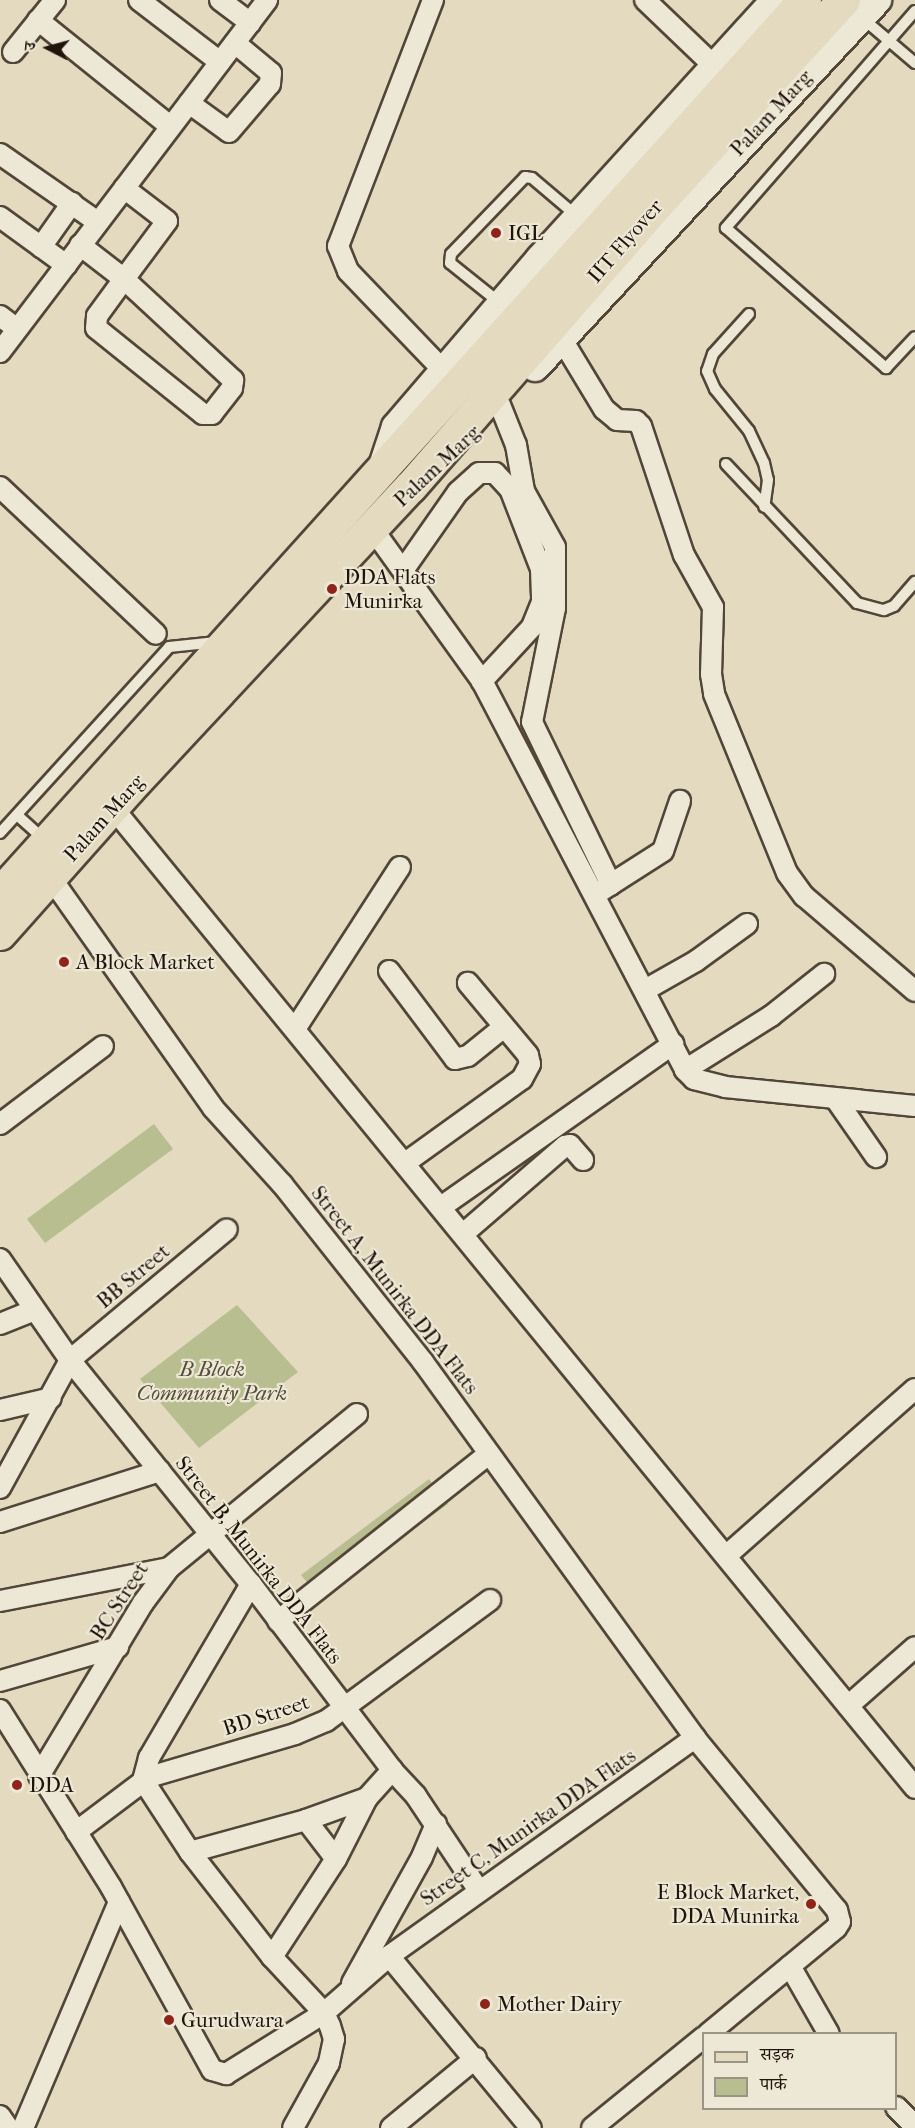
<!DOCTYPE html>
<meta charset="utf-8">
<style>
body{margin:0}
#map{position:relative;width:915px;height:2128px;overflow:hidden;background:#e3dac0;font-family:"IM FELL French Canon","Noto Serif Devanagari",serif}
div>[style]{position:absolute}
.green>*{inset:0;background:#b8be90}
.roads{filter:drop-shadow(2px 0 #524638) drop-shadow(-2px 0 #524638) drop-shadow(0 2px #524638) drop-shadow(0 -2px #524638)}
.lane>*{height:10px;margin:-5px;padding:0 5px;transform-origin:5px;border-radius:5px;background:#ede7d6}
.street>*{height:20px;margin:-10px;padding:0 10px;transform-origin:10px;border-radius:10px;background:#ede7d6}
.secondary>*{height:28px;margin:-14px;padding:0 14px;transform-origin:14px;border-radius:14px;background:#ede7d6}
.primary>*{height:32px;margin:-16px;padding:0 16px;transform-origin:16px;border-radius:16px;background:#e3dac0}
.dots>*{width:16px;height:16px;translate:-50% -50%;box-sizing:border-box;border:3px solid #ede7d6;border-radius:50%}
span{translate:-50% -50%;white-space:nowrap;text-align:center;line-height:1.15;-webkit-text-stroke:4.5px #ede7d6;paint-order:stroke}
.street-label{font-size:21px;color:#21140b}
.poi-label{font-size:21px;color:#21140b}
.left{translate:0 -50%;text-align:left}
.right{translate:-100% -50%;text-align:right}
.park-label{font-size:21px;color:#56503a;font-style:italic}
.legend{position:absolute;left:702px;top:2032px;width:195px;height:78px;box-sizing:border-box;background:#ede7d6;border:2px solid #9b9385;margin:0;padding:8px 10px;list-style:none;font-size:18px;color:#21140b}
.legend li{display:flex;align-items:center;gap:12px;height:30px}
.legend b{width:30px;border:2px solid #9b9385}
.north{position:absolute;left:18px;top:18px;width:60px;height:60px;-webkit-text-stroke:4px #ede7d6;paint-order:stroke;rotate:276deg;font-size:16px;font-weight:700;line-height:24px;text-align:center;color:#21140b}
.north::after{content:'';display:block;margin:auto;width:21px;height:27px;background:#21140b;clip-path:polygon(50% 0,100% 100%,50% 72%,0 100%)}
</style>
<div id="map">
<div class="green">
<i style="clip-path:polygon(154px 1124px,173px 1149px,45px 1243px,27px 1219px)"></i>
<i style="clip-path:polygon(237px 1305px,298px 1372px,199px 1448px,140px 1379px)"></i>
<i style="clip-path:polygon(429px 1479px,448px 1504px,320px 1598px,301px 1575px)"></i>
</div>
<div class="roads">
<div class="lane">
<i style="left:915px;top:11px;width:288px;rotate:131.1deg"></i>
<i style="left:726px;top:228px;width:213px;rotate:41.2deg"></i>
<i style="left:886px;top:368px;width:42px;rotate:-46.9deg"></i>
<i style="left:861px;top:17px;width:71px;rotate:40.4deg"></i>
<i style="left:500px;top:303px;width:64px;rotate:-141.3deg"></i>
<i style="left:450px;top:263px;width:9px;rotate:-84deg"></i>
<i style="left:451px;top:254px;width:107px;rotate:-46.1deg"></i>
<i style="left:525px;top:177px;width:7px;rotate:8deg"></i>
<i style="left:532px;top:178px;width:60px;rotate:40.3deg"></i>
<i style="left:749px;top:314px;width:54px;rotate:132deg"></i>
<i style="left:713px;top:354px;width:18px;rotate:109deg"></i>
<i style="left:707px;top:371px;width:20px;rotate:66deg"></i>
<i style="left:715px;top:389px;width:54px;rotate:51deg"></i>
<i style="left:749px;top:431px;width:35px;rotate:65deg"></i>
<i style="left:764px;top:463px;width:17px;rotate:77deg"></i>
<i style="left:768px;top:480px;width:27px;rotate:98deg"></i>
<i style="left:726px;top:464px;width:191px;rotate:46.7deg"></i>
<i style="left:857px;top:603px;width:28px;rotate:15deg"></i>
<i style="left:884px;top:610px;width:11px;rotate:-22deg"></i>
<i style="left:894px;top:606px;width:32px;rotate:-49deg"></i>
<i style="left:17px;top:815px;width:39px;rotate:42deg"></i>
<i style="left:0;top:833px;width:251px;rotate:-47.7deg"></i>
<i style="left:169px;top:647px;width:48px;rotate:-5.9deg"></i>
</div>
<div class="street">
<i style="left:139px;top:0;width:102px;rotate:37.4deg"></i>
<i style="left:220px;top:0;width:38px;rotate:37deg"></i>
<i style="left:433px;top:0;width:264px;rotate:111.1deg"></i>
<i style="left:338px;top:246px;width:27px;rotate:68deg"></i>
<i style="left:348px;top:271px;width:139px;rotate:46.2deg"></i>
<i style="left:645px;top:0;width:97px;rotate:43.7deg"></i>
<i style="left:38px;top:20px;width:169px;rotate:38.8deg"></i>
<i style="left:13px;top:52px;width:67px;rotate:-51.1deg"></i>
<i style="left:189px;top:103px;width:49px;rotate:35.9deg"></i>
<i style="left:229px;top:132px;width:63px;rotate:-49.5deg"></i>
<i style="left:270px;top:84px;width:11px;rotate:-85deg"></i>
<i style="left:271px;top:73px;width:47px;rotate:-140.2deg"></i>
<i style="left:0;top:154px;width:119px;rotate:34.8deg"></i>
<i style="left:0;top:217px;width:82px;rotate:36deg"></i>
<i style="left:80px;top:245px;width:56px;rotate:37.7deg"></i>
<i style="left:124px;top:279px;width:149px;rotate:42.8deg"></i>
<i style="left:233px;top:380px;width:8px;rotate:97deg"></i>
<i style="left:232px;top:388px;width:33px;rotate:128deg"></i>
<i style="left:212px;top:414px;width:9px;rotate:180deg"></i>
<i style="left:203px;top:414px;width:137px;rotate:-141.2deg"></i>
<i style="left:96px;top:328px;width:12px;rotate:-85deg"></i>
<i style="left:97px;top:316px;width:46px;rotate:-53.9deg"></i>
<i style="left:124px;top:279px;width:72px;rotate:-53.4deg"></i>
<i style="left:167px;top:221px;width:54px;rotate:-142.5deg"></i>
<i style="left:41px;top:247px;width:54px;rotate:-54.8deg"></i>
<i style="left:0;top:316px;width:21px;rotate:37deg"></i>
<i style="left:561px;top:338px;width:83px;rotate:58.8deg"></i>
<i style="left:604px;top:409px;width:17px;rotate:40deg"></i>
<i style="left:617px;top:420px;width:19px;rotate:3deg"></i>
<i style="left:636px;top:421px;width:7px;rotate:45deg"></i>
<i style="left:641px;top:426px;width:136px;rotate:71.6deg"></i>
<i style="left:684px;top:555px;width:60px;rotate:60.9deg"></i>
<i style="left:713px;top:607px;width:67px;rotate:91.7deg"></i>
<i style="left:711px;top:674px;width:20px;rotate:81deg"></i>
<i style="left:714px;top:694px;width:193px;rotate:67.8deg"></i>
<i style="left:787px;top:873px;width:29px;rotate:54deg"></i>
<i style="left:804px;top:896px;width:146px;rotate:40.6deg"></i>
<i style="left:0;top:352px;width:442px;rotate:-52.8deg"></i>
<i style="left:500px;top:405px;width:43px;rotate:68.2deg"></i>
<i style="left:516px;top:445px;width:47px;rotate:80.1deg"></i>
<i style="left:524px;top:491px;width:64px;rotate:61deg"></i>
<i style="left:555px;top:547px;width:61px;rotate:90deg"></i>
<i style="left:555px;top:608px;width:116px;rotate:101.4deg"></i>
<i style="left:532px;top:722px;width:181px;rotate:64.1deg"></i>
<i style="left:0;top:487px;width:214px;rotate:43.3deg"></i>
<i style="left:372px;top:528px;width:188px;rotate:54.3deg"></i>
<i style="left:482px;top:681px;width:439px;rotate:62.4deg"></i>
<i style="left:685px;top:1070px;width:13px;rotate:45deg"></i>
<i style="left:694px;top:1079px;width:32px;rotate:14deg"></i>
<i style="left:725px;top:1087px;width:191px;rotate:5.7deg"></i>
<i style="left:404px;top:569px;width:94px;rotate:-55deg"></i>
<i style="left:458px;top:492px;width:28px;rotate:-42deg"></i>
<i style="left:479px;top:473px;width:16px"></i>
<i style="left:495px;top:473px;width:22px;rotate:47deg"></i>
<i style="left:510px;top:489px;width:86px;rotate:68.8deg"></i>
<i style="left:541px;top:569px;width:33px;rotate:88deg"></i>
<i style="left:542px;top:602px;width:27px;rotate:112deg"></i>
<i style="left:532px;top:627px;width:74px;rotate:132.8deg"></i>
<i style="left:113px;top:808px;width:1266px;rotate:50.7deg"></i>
<i style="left:51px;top:878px;width:281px;rotate:54.8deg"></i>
<i style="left:213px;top:1108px;width:103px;rotate:47.8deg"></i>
<i style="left:282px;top:1184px;width:227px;rotate:51.6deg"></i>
<i style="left:423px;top:1362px;width:464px;rotate:54.1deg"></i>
<i style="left:695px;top:1738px;width:223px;rotate:50.5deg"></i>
<i style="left:837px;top:1910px;width:12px;rotate:76deg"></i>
<i style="left:840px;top:1922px;width:7px;rotate:124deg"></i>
<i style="left:836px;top:1928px;width:166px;rotate:140.4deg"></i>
<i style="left:602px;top:890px;width:72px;rotate:-32.6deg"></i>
<i style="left:663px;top:851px;width:53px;rotate:-71.2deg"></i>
<i style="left:389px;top:971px;width:110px;rotate:53.1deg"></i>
<i style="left:455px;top:1059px;width:13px;rotate:-13deg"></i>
<i style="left:468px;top:1056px;width:46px;rotate:-38.9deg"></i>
<i style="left:645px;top:990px;width:59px;rotate:-29.6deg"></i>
<i style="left:696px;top:961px;width:63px;rotate:-36deg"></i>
<i style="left:295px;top:1029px;width:193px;rotate:-57.1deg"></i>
<i style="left:685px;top:1070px;width:102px;rotate:-32.1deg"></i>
<i style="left:771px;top:1016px;width:68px;rotate:-38.4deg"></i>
<i style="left:835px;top:1098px;width:72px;rotate:55.2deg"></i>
<i style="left:0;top:1124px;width:129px;rotate:-37.1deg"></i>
<i style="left:405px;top:1163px;width:144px;rotate:-35.7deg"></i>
<i style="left:522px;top:1079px;width:17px;rotate:-62deg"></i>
<i style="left:530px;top:1064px;width:9px;rotate:-103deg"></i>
<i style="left:528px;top:1055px;width:94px;rotate:-129.8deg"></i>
<i style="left:441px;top:1207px;width:284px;rotate:-35.1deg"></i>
<i style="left:463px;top:1234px;width:135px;rotate:-40.8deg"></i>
<i style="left:565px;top:1146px;width:5px;rotate:-11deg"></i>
<i style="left:570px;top:1145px;width:20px;rotate:49deg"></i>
<i style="left:0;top:1259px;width:123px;rotate:55.3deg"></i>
<i style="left:70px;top:1360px;width:288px;rotate:51.1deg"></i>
<i style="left:251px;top:1584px;width:233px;rotate:52.8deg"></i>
<i style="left:392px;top:1770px;width:35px;rotate:47deg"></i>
<i style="left:416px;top:1796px;width:114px;rotate:56.4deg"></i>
<i style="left:0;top:1324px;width:37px;rotate:-22deg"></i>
<i style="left:0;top:1410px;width:52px;rotate:-13.2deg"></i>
<i style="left:0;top:1488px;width:146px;rotate:-61.3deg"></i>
<i style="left:70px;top:1360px;width:204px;rotate:-39.8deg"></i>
<i style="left:0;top:1522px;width:168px;rotate:-17.7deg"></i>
<i style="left:726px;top:1556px;width:252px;rotate:-41.5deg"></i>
<i style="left:251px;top:1584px;width:202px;rotate:120.4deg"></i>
<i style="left:149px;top:1758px;width:23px;rotate:105deg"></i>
<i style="left:143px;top:1780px;width:86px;rotate:56.9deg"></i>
<i style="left:190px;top:1852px;width:133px;rotate:52deg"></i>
<i style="left:272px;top:1957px;width:76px;rotate:47.1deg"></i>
<i style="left:324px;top:2013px;width:14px;rotate:65deg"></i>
<i style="left:330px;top:2026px;width:14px;rotate:73deg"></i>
<i style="left:334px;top:2039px;width:25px;rotate:102deg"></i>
<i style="left:329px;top:2063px;width:74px;rotate:119deg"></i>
<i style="left:0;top:1601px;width:172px;rotate:-11deg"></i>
<i style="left:278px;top:1621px;width:269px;rotate:-38.4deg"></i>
<i style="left:0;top:1681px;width:123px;rotate:-16.1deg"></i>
<i style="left:848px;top:1706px;width:89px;rotate:-41.4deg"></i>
<i style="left:0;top:1710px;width:209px;rotate:57.9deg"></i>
<i style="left:111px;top:1887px;width:209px;rotate:61.1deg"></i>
<i style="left:212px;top:2070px;width:15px;rotate:16deg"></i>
<i style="left:226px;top:2074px;width:115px;rotate:-31.9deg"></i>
<i style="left:324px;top:2013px;width:86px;rotate:-41.2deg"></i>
<i style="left:389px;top:1956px;width:376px;rotate:-35.5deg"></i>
<i style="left:39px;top:1776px;width:202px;rotate:-59deg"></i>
<i style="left:143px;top:1603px;width:44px;rotate:-53.4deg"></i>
<i style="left:169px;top:1568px;width:243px;rotate:-39.3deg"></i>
<i style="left:306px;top:1820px;width:49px;rotate:52.4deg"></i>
<i style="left:76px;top:1832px;width:91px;rotate:-37deg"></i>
<i style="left:149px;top:1777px;width:152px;rotate:-16.4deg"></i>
<i style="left:295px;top:1734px;width:34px;rotate:-23deg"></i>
<i style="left:326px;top:1721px;width:204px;rotate:-36.4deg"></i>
<i style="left:190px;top:1852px;width:120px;rotate:-15.4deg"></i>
<i style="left:306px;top:1820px;width:65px;rotate:-19.8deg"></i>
<i style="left:367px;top:1798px;width:38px;rotate:-48deg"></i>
<i style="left:389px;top:1956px;width:223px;rotate:50.5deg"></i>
<i style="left:272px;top:1957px;width:117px;rotate:-56.9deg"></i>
<i style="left:336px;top:1859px;width:68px;rotate:-63.1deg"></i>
<i style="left:790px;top:1966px;width:78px;rotate:60.2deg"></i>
<i style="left:352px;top:1983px;width:144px;rotate:-60.9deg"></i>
<i style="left:422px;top:1857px;width:36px;rotate:-67deg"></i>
<i style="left:896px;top:2107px;width:27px;rotate:45deg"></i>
<i style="left:0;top:2116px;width:14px;rotate:56deg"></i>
<i style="left:23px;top:2128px;width:246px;rotate:-67deg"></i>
<i style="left:391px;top:2128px;width:110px;rotate:-39.5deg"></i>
<i style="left:592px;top:2128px;width:144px;rotate:-39.1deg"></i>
</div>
<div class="secondary">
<i style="left:535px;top:367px;width:502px;rotate:-47.02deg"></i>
<i style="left:382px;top:469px;width:44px;rotate:-71.6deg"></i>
<i style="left:396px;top:427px;width:221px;rotate:-49.4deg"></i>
<i style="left:540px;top:259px;width:350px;rotate:-47.7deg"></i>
</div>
<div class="primary">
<i style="left:0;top:894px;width:1203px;rotate:-48deg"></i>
<i style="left:0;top:934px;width:194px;rotate:-48.3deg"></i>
<i style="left:129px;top:789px;width:413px;rotate:-47deg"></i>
<i style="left:411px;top:487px;width:359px;rotate:-48.9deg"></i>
<i style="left:647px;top:216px;width:292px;rotate:-47.6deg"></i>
</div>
</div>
<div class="dots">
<i style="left:496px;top:233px;background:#8f2418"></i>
<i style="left:332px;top:589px;background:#8f2418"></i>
<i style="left:64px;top:962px;background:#8f2418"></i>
<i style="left:17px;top:1785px;background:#8f2418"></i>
<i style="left:811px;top:1904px;background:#8f2418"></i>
<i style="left:485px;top:2004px;background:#8f2418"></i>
<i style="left:169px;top:2020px;background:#8f2418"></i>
</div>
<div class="street-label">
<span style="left:771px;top:113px;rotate:-47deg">Palam Marg</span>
<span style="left:625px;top:241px;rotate:-49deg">IIT Flyover</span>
<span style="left:437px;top:466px;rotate:-43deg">Palam Marg</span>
<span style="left:104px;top:818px;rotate:-48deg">Palam Marg</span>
<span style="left:133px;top:1276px;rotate:-40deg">BB Street</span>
<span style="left:395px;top:1290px;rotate:52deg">Street A, Munirka DDA Flats</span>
<span style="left:259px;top:1560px;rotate:52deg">Street B, Munirka DDA Flats</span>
<span style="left:119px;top:1601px;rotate:-57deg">BC Street</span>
<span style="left:266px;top:1715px;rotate:-18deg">BD Street</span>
<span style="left:528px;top:1827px;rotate:-35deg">Street C, Munirka DDA Flats</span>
</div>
<div class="poi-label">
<span class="left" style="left:508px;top:233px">IGL</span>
<span class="left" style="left:344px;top:589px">DDA Flats<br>Munirka</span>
<span class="left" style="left:76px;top:962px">A Block Market</span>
<span class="left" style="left:29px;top:1785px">DDA</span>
<span class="right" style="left:799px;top:1904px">E Block Market,<br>DDA Munirka</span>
<span class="left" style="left:497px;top:2004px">Mother Dairy</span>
<span class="left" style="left:181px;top:2020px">Gurudwara</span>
</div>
<div class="park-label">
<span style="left:212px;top:1381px">B Block<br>Community Park</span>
</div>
<ul class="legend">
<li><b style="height:8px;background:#e3dac0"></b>सड़क</li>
<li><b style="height:16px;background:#b8be90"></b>पार्क</li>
</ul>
<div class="north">उ</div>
</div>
